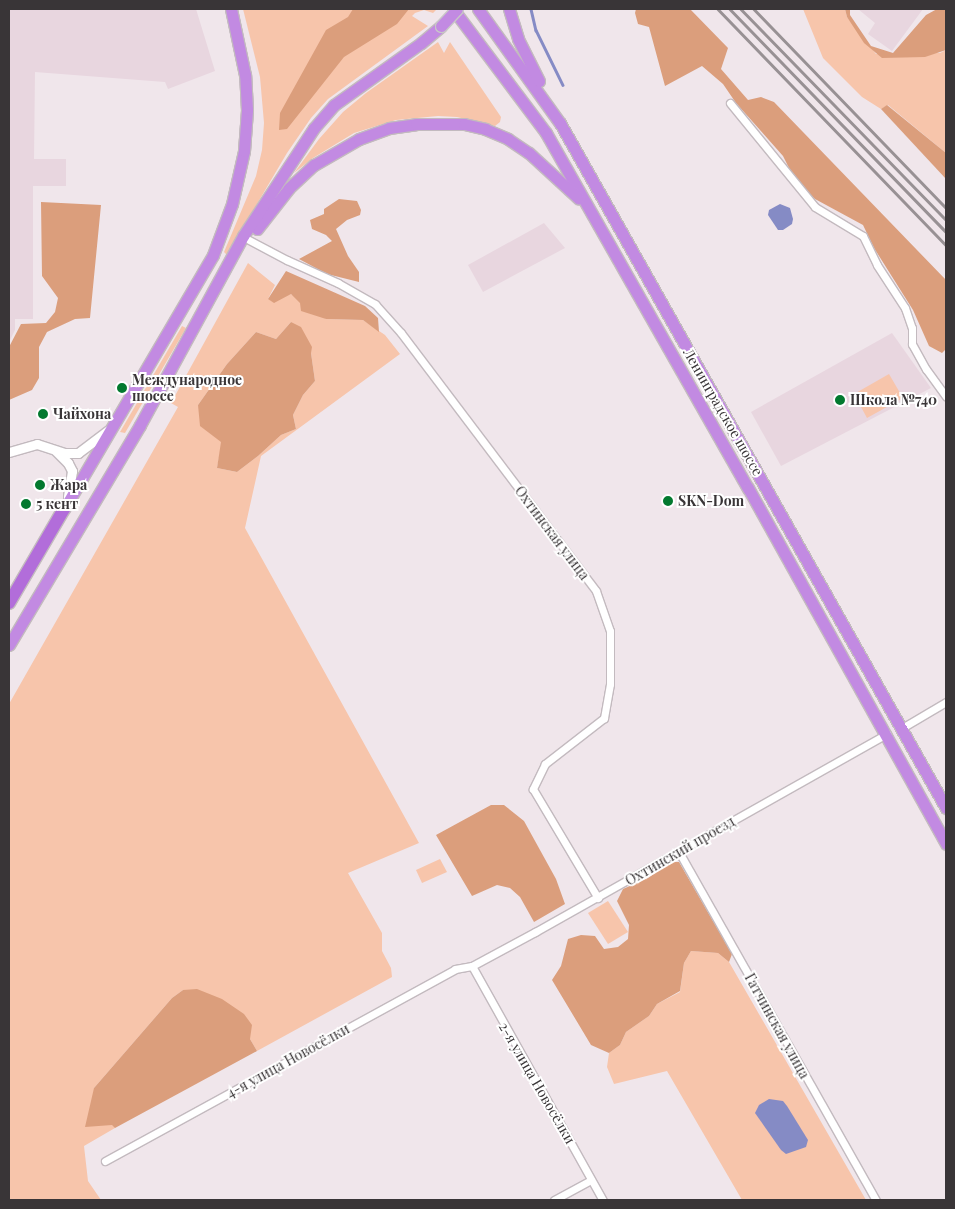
<!DOCTYPE html>
<meta charset="utf-8">
<style>
body{margin:0}
#map{position:relative;width:955px;height:1209px;overflow:hidden;background:#f0e6eb;font-family:"Playfair Display",serif}
div>[style]{position:absolute}
.built>*{inset:0;background:#e8d6df}
.green>*{inset:0;background:#f7c5ab}
.forest>*{inset:0;background:#db9e7c}
.water>*{inset:0;background:#858bc5}
.stream>*{height:2.5px;margin:-1.25px;padding:0 1.25px;transform-origin:1.25px;border-radius:1.25px;background:#858bc5}
.roads{filter:drop-shadow(1px 0 #c3babf) drop-shadow(-1px 0 #c3babf) drop-shadow(0 1px #c3babf) drop-shadow(0 -1px #c3babf)}
.minor>*{height:7px;margin:-3.5px;padding:0 3.5px;transform-origin:3.5px;border-radius:3.5px;background:#fff}
.tertiary>*{height:9px;margin:-4.5px;padding:0 4.5px;transform-origin:4.5px;border-radius:4.5px;background:#fff}
.trunk>*{height:11px;margin:-5.5px;padding:0 5.5px;transform-origin:5.5px;border-radius:5.5px;background:#c28ae2}
.motorway>*{height:12px;margin:-6px;padding:0 6px;transform-origin:6px;border-radius:6px;background:#b26dda}
.rail>*{height:2.5px;margin:-1.25px;padding:0 1.25px;transform-origin:1.25px;border-radius:1.25px;background:#989194}
.bridges{filter:drop-shadow(1px 0 #c8c6c7) drop-shadow(-1px 0 #c8c6c7) drop-shadow(0 1px #c8c6c7) drop-shadow(0 -1px #c8c6c7)}
.trunk-bridge>*{height:11px;margin:-5.5px;padding:0 5.5px;transform-origin:5.5px;border-radius:5.5px;background:#c28ae2}
.dots>*{width:14px;height:14px;translate:-50% -50%;box-sizing:border-box;border:2px solid #fff;border-radius:50%}
span{translate:-50% -50%;white-space:nowrap;text-align:center;line-height:1.15;-webkit-text-stroke:4px #fff;paint-order:stroke}
.poi-label{font-size:14px;color:#393537;font-weight:700}
.left{translate:0 -50%;text-align:left}
.street-label{font-size:14px;color:#393537}
.frame{position:absolute;inset:0;border:10px solid #393537;pointer-events:none}
</style>
<div id="map">
<div class="built">
<i style="clip-path:polygon(9px 9px,196px 9px,215px 71px,168px 89px,165px 82px,35px 72px,34px 159px,66px 159px,66px 186px,33px 186px,33px 319px,15px 319px,15px 330px,9px 342px)"></i>
<i style="clip-path:polygon(858px 9px,923px 9px,892px 51px,868px 34px,875px 23px)"></i>
<i style="clip-path:polygon(544px 223px,565px 248px,483px 292px,468px 265px)"></i>
<i style="clip-path:polygon(892px 333px,931px 388px,781px 466px,751px 412px)"></i>
</div>
<div class="green">
<i style="clip-path:polygon(243px 9px,436px 10px,433px 13px,424px 10px,415px 13px,412px 16px,428px 26px,328px 99px,311px 118px,287px 153px,227px 255px,224px 252px,256px 176px,262px 150px,264px 123px,260px 77px)"></i>
<i style="clip-path:polygon(803px 9px,845px 9px,847px 17px,876px 54px,940px 53px,946px 50px,946px 153px,888px 105px,881px 109px,862px 97px,823px 58px)"></i>
<i style="clip-path:polygon(438px 42px,444px 53px,450px 42px,501px 117px,500px 122px,495px 126px,457px 117px,438px 116px,396px 120px,354px 133px,313px 158px,294px 173px,319px 139px,343px 112px,366px 93px)"></i>
<i style="clip-path:polygon(evenodd,248px 263px,275px 285px,268px 299px,291px 294px,326px 319px,363px 320px,385px 335px,400px 354px,261px 456px,245px 528px,419px 843px,348px 873px,382px 933px,382px 951px,391px 968px,392px 977px,257px 1051px,250px 1039px,183px 990px,172px 998px,94px 1088px,115px 1128px,84px 1146px,88px 1181px,101px 1200px,9px 1200px,9px 704px,178px 407px,171px 403px,248px 263px,291px 322px,311px 353px,315px 381px,303px 395px,293px 415px,296px 429px,281px 435px,258px 456px,237px 472px,217px 468px,222px 442px,198px 405px,227px 364px,256px 332px,276px 339px,291px 322px)"></i>
<i style="clip-path:polygon(182px 326px,186px 328px,125px 433px,120px 432px)"></i>
<i style="clip-path:polygon(889px 374px,903px 398px,867px 418px,854px 394px)"></i>
<i style="clip-path:polygon(440px 859px,447px 872px,422px 883px,416px 870px)"></i>
<i style="clip-path:polygon(608px 901px,628px 932px,608px 944px,588px 913px)"></i>
<i style="clip-path:polygon(691px 951px,718px 953px,729px 962px,866px 1200px,742px 1200px,667px 1071px,614px 1084px,607px 1067px,609px 1053px,620px 1045px,626px 1032px,649px 1016px,657px 1004px,680px 992px,684px 963px)"></i>
</div>
<div class="forest">
<i style="clip-path:polygon(353px 9px,409px 9px,397px 24px,344px 57px,287px 129px,279px 130px,280px 113px,326px 30px,348px 17px)"></i>
<i style="clip-path:polygon(636px 9px,690px 9px,728px 48px,721px 69px,748px 100px,761px 97px,774px 102px,946px 280px,946px 349px,942px 353px,929px 346px,913px 310px,874px 248px,863px 225px,815px 199px,805px 190px,795px 180px,783px 156px,736px 103px,723px 84px,702px 66px,665px 86px,649px 27px,638px 24px,635px 13px)"></i>
<i style="clip-path:polygon(845px 9px,850px 9px,850px 15px,871px 46px,893px 53px,926px 15px,937px 9px,946px 9px,946px 50px,925px 57px,882px 58px,864px 43px,847px 17px)"></i>
<i style="clip-path:polygon(887px 105px,946px 153px,946px 179px,881px 109px)"></i>
<i style="clip-path:polygon(339px 199px,357px 201px,361px 210px,360px 215px,347px 220px,336px 229px,348px 256px,359px 272px,359px 282px,327px 274px,299px 259px,332px 241px,326px 235px,312px 229px,310px 220px,324px 214px,324px 209px)"></i>
<i style="clip-path:polygon(41px 202px,101px 205px,90px 318px,75px 319px,47px 332px,39px 347px,39px 378px,32px 390px,9px 400px,9px 347px,21px 324px,46px 323px,55px 312px,58px 298px,42px 276px)"></i>
<i style="clip-path:polygon(286px 271px,365px 306px,378px 318px,379px 332px,363px 320px,326px 319px,301px 311px,300px 303px,291px 294px,274px 303px,268px 299px)"></i>
<i style="clip-path:polygon(291px 322px,301px 327px,312px 347px,311px 353px,315px 381px,303px 395px,293px 415px,296px 429px,281px 435px,258px 456px,237px 472px,217px 468px,221px 442px,200px 426px,198px 405px,227px 364px,256px 332px,276px 339px)"></i>
<i style="clip-path:polygon(491px 805px,504px 805px,524px 821px,556px 879px,565px 904px,534px 922px,520px 897px,510px 888px,497px 885px,472px 896px,436px 835px)"></i>
<i style="clip-path:polygon(671px 862px,679px 862px,732px 954px,729px 962px,718px 953px,691px 951px,684px 963px,680px 991px,657px 1004px,649px 1016px,626px 1032px,620px 1045px,609px 1053px,591px 1045px,552px 980px,561px 966px,568px 939px,581px 935px,595px 936px,604px 949px,618px 947px,628px 939px,629px 925px,617px 901px,623px 889px,648px 878px)"></i>
<i style="clip-path:polygon(197px 989px,222px 999px,244px 1014px,252px 1025px,250px 1039px,257px 1051px,115px 1128px,112px 1125px,85px 1127px,94px 1088px,172px 998px,183px 990px)"></i>
</div>
<div class="water">
<i style="clip-path:polygon(780px 204px,790px 208px,793px 219px,792px 224px,783px 230px,778px 230px,768px 215px,769px 210px)"></i>
<i style="clip-path:polygon(769px 1099px,783px 1101px,787px 1106px,808px 1140px,806px 1147px,786px 1154px,781px 1150px,755px 1113px,759px 1105px)"></i>
</div>
<div class="stream">
<i style="left:531px;top:9px;width:22px;rotate:77deg"></i>
<i style="left:536px;top:30px;width:61px;rotate:63.9deg"></i>
</div>
<div class="roads">
<div class="minor">
<i style="left:730px;top:103px;width:134px;rotate:50.7deg"></i>
<i style="left:815px;top:207px;width:56px;rotate:31.1deg"></i>
<i style="left:863px;top:236px;width:32px;rotate:64deg"></i>
<i style="left:877px;top:265px;width:51px;rotate:56.9deg"></i>
<i style="left:905px;top:308px;width:21px;rotate:71deg"></i>
<i style="left:912px;top:328px;width:16px;rotate:90deg"></i>
<i style="left:912px;top:344px;width:29px;rotate:61deg"></i>
<i style="left:926px;top:369px;width:34px;rotate:54deg"></i>
<i style="left:249px;top:240px;width:43px;rotate:27.8deg"></i>
<i style="left:287px;top:260px;width:56px;rotate:24.3deg"></i>
<i style="left:338px;top:283px;width:43px;rotate:29.6deg"></i>
<i style="left:375px;top:304px;width:39px;rotate:48deg"></i>
<i style="left:401px;top:333px;width:323px;rotate:52.9deg"></i>
<i style="left:596px;top:591px;width:42px;rotate:70.7deg"></i>
<i style="left:610px;top:631px;width:53px;rotate:90deg"></i>
<i style="left:610px;top:684px;width:35px;rotate:100deg"></i>
<i style="left:604px;top:718px;width:75px;rotate:142.1deg"></i>
<i style="left:545px;top:764px;width:28px;rotate:116deg"></i>
<i style="left:533px;top:789px;width:127px;rotate:59.2deg"></i>
<i style="left:902px;top:728px;width:51px;rotate:-30.6deg"></i>
<i style="left:679px;top:852px;width:400px;rotate:60.5deg"></i>
<i style="left:472px;top:966px;width:268px;rotate:60.8deg"></i>
<i style="left:105px;top:1161px;width:399px;rotate:-28.7deg"></i>
<i style="left:455px;top:969px;width:17px;rotate:-10deg"></i>
<i style="left:472px;top:966px;width:72px;rotate:-28.4deg"></i>
<i style="left:535px;top:932px;width:404px;rotate:-29.4deg"></i>
<i style="left:554px;top:1200px;width:42px;rotate:-28.4deg"></i>
</div>
<div class="tertiary">
<i style="left:56px;top:451px;width:17px;rotate:45deg"></i>
<i style="left:68px;top:463px;width:9px;rotate:63deg"></i>
<i style="left:72px;top:471px;width:26px;rotate:99deg"></i>
<i style="left:9px;top:452px;width:29px;rotate:-16deg"></i>
<i style="left:37px;top:444px;width:29px;rotate:18deg"></i>
<i style="left:65px;top:453px;width:13px"></i>
<i style="left:78px;top:453px;width:38px;rotate:-37deg"></i>
</div>
<div class="trunk">
<i style="left:453px;top:9px;width:155px;rotate:53.1deg"></i>
<i style="left:546px;top:133px;width:408px;rotate:60.4deg"></i>
<i style="left:748px;top:488px;width:407px;rotate:60.9deg"></i>
<i style="left:478px;top:9px;width:140px;rotate:54.3deg"></i>
<i style="left:560px;top:123px;width:786px;rotate:60.6deg"></i>
<i style="left:509px;top:9px;width:31px;rotate:73deg"></i>
<i style="left:518px;top:39px;width:47px;rotate:63.4deg"></i>
<i style="left:257px;top:229px;width:52px;rotate:-52deg"></i>
<i style="left:289px;top:188px;width:34px;rotate:-43deg"></i>
<i style="left:314px;top:165px;width:52px;rotate:-30deg"></i>
<i style="left:359px;top:139px;width:32px;rotate:-20deg"></i>
<i style="left:389px;top:128px;width:27px;rotate:-8deg"></i>
<i style="left:416px;top:124px;width:48px"></i>
<i style="left:464px;top:124px;width:22px;rotate:13deg"></i>
<i style="left:485px;top:129px;width:25px;rotate:23deg"></i>
<i style="left:508px;top:139px;width:25px;rotate:34deg"></i>
<i style="left:529px;top:153px;width:67px;rotate:42.6deg"></i>
<i style="left:64px;top:509px;width:294px;rotate:-59.6deg"></i>
<i style="left:213px;top:255px;width:54px;rotate:-69.6deg"></i>
<i style="left:232px;top:204px;width:54px;rotate:-77.2deg"></i>
<i style="left:244px;top:151px;width:41px;rotate:-85.8deg"></i>
<i style="left:247px;top:110px;width:35px;rotate:-93deg"></i>
<i style="left:245px;top:75px;width:67px;rotate:-102deg"></i>
<i style="left:9px;top:645px;width:256px;rotate:-59.2deg"></i>
<i style="left:140px;top:425px;width:215px;rotate:-61.4deg"></i>
<i style="left:243px;top:236px;width:129px;rotate:-56.7deg"></i>
<i style="left:314px;top:128px;width:30px;rotate:-49deg"></i>
<i style="left:334px;top:105px;width:107px;rotate:-35.5deg"></i>
<i style="left:421px;top:43px;width:26px;rotate:-40deg"></i>
</div>
<div class="motorway">
<i style="left:9px;top:603px;width:109px;rotate:-59.7deg"></i>
</div>
</div>
<div class="rail">
<i style="left:718px;top:9px;width:328px;rotate:46deg"></i>
<i style="left:730px;top:9px;width:310px;rotate:45.9deg"></i>
<i style="left:741px;top:9px;width:294px;rotate:45.8deg"></i>
<i style="left:754px;top:9px;width:277px;rotate:46deg"></i>
</div>
<div class="bridges">
<div class="trunk-bridge">
<i style="left:441px;top:26px;width:23px;rotate:-47deg"></i>
</div>
</div>
<div class="dots">
<i style="left:122px;top:388px;background:#03792f"></i>
<i style="left:840px;top:400px;background:#03792f"></i>
<i style="left:43px;top:414px;background:#03792f"></i>
<i style="left:40px;top:485px;background:#03792f"></i>
<i style="left:668px;top:501px;background:#03792f"></i>
<i style="left:26px;top:504px;background:#03792f"></i>
</div>
<div class="poi-label">
<span class="left" style="left:132px;top:388px">Международное<br>шоссе</span>
<span class="left" style="left:850px;top:400px">Школа №740</span>
<span class="left" style="left:53px;top:414px">Чайхона</span>
<span class="left" style="left:50px;top:485px">Жара</span>
<span class="left" style="left:678px;top:501px">SKN-Dom</span>
<span class="left" style="left:36px;top:504px">5 кент</span>
</div>
<div class="street-label">
<span style="left:723px;top:412px;rotate:60deg">Ленинградское шоссе</span>
<span style="left:552px;top:533px;rotate:53deg">Охтинская улица</span>
<span style="left:680px;top:851px;rotate:-30deg">Охтинский проезд</span>
<span style="left:777px;top:1026px;rotate:61deg">Гатчинская улица</span>
<span style="left:288px;top:1061px;rotate:-29deg">4-я улица Новосёлки</span>
<span style="left:537px;top:1083px;rotate:60deg">2-я улица Новосёлки</span>
</div>
<div class="frame"></div>
</div>
